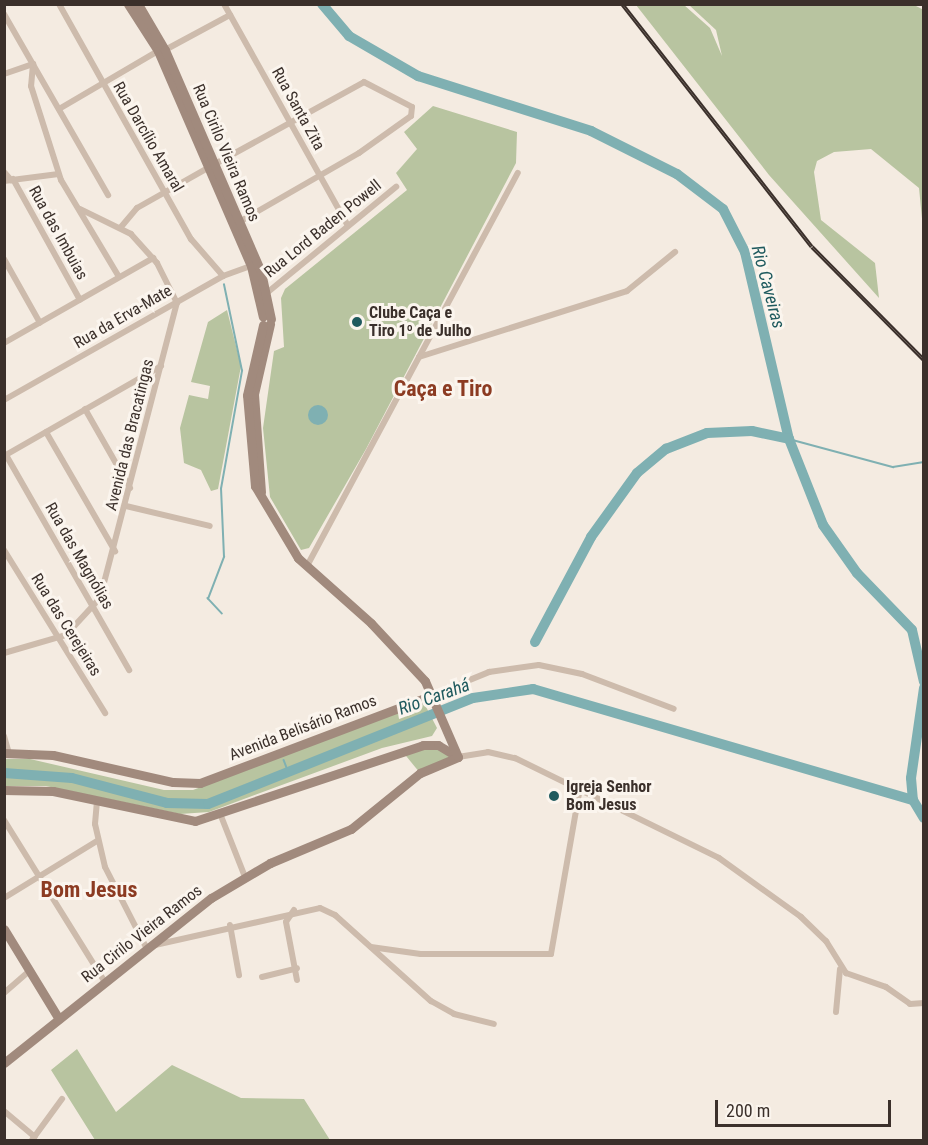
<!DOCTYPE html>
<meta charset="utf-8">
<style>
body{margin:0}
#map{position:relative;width:928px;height:1145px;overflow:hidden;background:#f4ebe1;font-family:"Roboto Condensed",sans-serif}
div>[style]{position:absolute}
.green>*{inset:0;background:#b8c4a0}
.water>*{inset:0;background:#7fb0b2}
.round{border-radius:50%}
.stream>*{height:1.5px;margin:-0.75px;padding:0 0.75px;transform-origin:0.75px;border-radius:0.75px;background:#7fb0b2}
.river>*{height:10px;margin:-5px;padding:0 5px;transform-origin:5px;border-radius:5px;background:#7fb0b2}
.street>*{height:6px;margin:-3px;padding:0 3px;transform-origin:3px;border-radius:3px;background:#cdbbac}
.secondary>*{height:9px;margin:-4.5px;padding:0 4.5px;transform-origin:4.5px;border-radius:4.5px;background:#a18a7d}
.rail>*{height:4px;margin-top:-2px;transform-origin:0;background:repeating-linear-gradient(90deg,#fbf5ee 0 4.5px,#3b302b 0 9px);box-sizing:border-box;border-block:2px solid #3b302b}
.dots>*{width:16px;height:16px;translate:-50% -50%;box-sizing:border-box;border:3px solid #fbf5ee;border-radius:50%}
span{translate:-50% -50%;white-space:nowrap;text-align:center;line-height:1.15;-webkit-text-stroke:6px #fbf5ee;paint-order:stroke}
.street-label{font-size:16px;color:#3b302b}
.poi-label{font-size:16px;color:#3b302b;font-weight:700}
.left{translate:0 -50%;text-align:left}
.water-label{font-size:18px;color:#1f5a5e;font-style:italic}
.district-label{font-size:22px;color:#8c3b22;font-weight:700}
.frame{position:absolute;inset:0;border:6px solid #3b302b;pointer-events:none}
.scale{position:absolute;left:715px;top:1100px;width:176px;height:27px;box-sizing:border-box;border:3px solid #3b302b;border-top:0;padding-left:8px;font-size:18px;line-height:21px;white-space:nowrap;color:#3b302b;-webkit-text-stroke:4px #fbf5ee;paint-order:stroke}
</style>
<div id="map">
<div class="green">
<i style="clip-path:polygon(914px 5px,924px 10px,923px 229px,919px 188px,871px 149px,834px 152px,817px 161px,814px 172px,821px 220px,875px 263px,879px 298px,769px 175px,636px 5px,684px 5px,710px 28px,722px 56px,716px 30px,689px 5px)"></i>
<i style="clip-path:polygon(433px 106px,517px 132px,516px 163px,366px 449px,309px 548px,301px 550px,270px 497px,263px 428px,274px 351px,284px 347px,281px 298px,285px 289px,407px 190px,396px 173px,417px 149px,404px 132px)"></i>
<i style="clip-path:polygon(227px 310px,241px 366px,218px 489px,211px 491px,201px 470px,184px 463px,180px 428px,189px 395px,208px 399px,210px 386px,191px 382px,208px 322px)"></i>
<i style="clip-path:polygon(424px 703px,437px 728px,432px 736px,382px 748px,209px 812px,180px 814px,46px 786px,5px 786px,4px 759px,30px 759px,164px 790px,193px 790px)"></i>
<i style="clip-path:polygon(431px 744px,458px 757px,420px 773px,402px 751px)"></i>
<i style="clip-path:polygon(77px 1049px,116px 1112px,172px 1065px,241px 1098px,304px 1099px,330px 1140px,95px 1140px,51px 1070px)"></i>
</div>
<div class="water">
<i class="round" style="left:308px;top:405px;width:20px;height:20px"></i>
</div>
<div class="stream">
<i style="left:789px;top:439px;width:108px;rotate:15.1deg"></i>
<i style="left:893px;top:467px;width:31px;rotate:-9deg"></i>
<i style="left:222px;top:614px;width:21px;rotate:-133deg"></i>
<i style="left:208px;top:599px;width:45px;rotate:-69.1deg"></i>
<i style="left:224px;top:557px;width:68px;rotate:-92.5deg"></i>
<i style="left:221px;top:489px;width:120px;rotate:-79.9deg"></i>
<i style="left:242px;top:371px;width:88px;rotate:-101.8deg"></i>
<i style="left:284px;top:760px;width:14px;rotate:69deg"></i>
</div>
<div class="river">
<i style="left:322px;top:4px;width:42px;rotate:49.8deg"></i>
<i style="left:349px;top:36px;width:80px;rotate:30.1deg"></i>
<i style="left:418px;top:76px;width:182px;rotate:17.6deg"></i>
<i style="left:591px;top:131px;width:96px;rotate:26.6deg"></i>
<i style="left:677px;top:174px;width:58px;rotate:37.3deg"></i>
<i style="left:723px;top:209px;width:48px;rotate:62.9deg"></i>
<i style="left:745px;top:252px;width:192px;rotate:76.8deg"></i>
<i style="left:789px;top:439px;width:92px;rotate:68.4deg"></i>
<i style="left:823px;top:525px;width:59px;rotate:54.7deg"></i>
<i style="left:857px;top:573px;width:79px;rotate:46deg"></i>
<i style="left:912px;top:630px;width:53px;rotate:77deg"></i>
<i style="left:535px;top:642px;width:119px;rotate:-61.9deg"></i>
<i style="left:591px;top:537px;width:79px;rotate:-54.3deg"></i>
<i style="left:637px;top:473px;width:38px;rotate:-40deg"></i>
<i style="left:666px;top:449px;width:44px;rotate:-21.3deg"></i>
<i style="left:707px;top:433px;width:45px;rotate:-2.5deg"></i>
<i style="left:752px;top:431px;width:38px;rotate:12deg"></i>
<i style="left:924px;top:688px;width:91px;rotate:98.2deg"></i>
<i style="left:911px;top:778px;width:22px;rotate:85deg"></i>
<i style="left:913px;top:800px;width:21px;rotate:59deg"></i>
<i style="left:4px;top:773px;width:68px;rotate:4.2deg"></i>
<i style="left:72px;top:778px;width:98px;rotate:14.7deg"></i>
<i style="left:167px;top:803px;width:41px;rotate:1.4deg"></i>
<i style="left:208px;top:804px;width:285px;rotate:-21.8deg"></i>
<i style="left:473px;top:698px;width:61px;rotate:-8.5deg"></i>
<i style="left:533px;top:689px;width:396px;rotate:16.3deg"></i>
</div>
<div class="street">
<i style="left:59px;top:4px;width:270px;rotate:60.7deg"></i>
<i style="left:191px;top:239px;width:49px;rotate:49.1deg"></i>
<i style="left:224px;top:4px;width:254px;rotate:60.8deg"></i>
<i style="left:4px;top:14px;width:209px;rotate:60.1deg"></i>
<i style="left:165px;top:50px;width:74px;rotate:-28.3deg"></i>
<i style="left:33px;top:64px;width:22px;rotate:95deg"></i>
<i style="left:31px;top:86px;width:99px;rotate:72.3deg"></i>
<i style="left:61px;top:180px;width:113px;rotate:59.1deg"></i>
<i style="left:4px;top:74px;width:31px;rotate:-19deg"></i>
<i style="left:59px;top:109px;width:115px;rotate:-30.4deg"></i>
<i style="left:215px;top:164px;width:170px;rotate:-28.8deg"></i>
<i style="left:364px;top:82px;width:54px;rotate:27.5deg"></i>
<i style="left:412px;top:107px;width:9px;rotate:96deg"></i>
<i style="left:411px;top:116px;width:64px;rotate:144.6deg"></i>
<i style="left:359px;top:153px;width:138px;rotate:150.1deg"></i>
<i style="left:4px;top:172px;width:11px;rotate:49deg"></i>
<i style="left:13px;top:179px;width:138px;rotate:61deg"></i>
<i style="left:4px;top:181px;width:55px;rotate:-7.3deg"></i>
<i style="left:121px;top:227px;width:25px;rotate:-50deg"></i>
<i style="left:137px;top:208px;width:81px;rotate:-29.4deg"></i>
<i style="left:4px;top:259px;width:73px;rotate:60.6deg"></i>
<i style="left:268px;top:292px;width:166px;rotate:-39.4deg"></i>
<i style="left:4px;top:343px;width:172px;rotate:-29.7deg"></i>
<i style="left:419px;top:357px;width:218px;rotate:-17.6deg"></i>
<i style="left:627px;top:291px;width:62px;rotate:-39.1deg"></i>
<i style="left:4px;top:400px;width:252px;rotate:-29.5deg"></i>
<i style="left:223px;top:276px;width:33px;rotate:-20deg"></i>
<i style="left:85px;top:409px;width:91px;rotate:60.3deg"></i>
<i style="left:46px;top:432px;width:138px;rotate:59.9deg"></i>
<i style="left:6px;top:455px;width:248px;rotate:60.2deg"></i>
<i style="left:4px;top:456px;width:181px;rotate:-29.8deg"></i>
<i style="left:126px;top:506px;width:86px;rotate:13.4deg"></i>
<i style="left:4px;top:550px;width:192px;rotate:58.2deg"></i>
<i style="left:307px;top:566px;width:446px;rotate:-61.8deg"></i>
<i style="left:4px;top:653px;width:65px;rotate:-16.2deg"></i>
<i style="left:66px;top:635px;width:50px;rotate:-47.4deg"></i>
<i style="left:100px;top:598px;width:305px;rotate:-75.4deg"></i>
<i style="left:177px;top:303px;width:45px;rotate:-116.6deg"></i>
<i style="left:157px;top:263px;width:39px;rotate:-132deg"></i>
<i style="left:131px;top:234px;width:57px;rotate:-153.9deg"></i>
<i style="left:433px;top:695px;width:61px;rotate:-22.3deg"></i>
<i style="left:489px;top:672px;width:50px;rotate:-8deg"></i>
<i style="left:539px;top:665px;width:44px;rotate:11.8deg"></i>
<i style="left:582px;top:674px;width:98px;rotate:20.8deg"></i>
<i style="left:4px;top:736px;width:18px;rotate:74deg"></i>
<i style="left:458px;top:757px;width:30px;rotate:-9deg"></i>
<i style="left:488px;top:752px;width:28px;rotate:13deg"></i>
<i style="left:515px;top:758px;width:227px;rotate:26.1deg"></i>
<i style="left:719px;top:858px;width:101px;rotate:35.7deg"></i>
<i style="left:801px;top:917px;width:35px;rotate:44deg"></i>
<i style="left:826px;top:941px;width:38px;rotate:58deg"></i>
<i style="left:846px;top:973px;width:42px;rotate:19.3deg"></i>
<i style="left:886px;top:987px;width:29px;rotate:35deg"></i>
<i style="left:910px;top:1004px;width:14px;rotate:-4deg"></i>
<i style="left:97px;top:801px;width:23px;rotate:95deg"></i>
<i style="left:95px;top:824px;width:44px;rotate:76.9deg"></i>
<i style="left:105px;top:867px;width:90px;rotate:62.9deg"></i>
<i style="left:146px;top:947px;width:178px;rotate:-12.6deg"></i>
<i style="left:320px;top:908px;width:17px;rotate:25deg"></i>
<i style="left:335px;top:915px;width:129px;rotate:41.9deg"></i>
<i style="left:431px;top:1001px;width:26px;rotate:29deg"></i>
<i style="left:454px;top:1014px;width:41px;rotate:14deg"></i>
<i style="left:221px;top:816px;width:66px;rotate:68.5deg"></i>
<i style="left:4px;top:820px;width:191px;rotate:58.1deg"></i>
<i style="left:4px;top:898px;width:109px;rotate:-31.5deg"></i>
<i style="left:294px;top:910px;width:14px;rotate:124deg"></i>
<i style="left:286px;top:922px;width:59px;rotate:79.3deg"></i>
<i style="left:230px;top:925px;width:51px;rotate:79.8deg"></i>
<i style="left:371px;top:947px;width:50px;rotate:8deg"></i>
<i style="left:421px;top:954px;width:130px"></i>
<i style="left:551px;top:954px;width:169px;rotate:-80.1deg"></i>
<i style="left:262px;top:977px;width:36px;rotate:-14deg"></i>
<i style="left:4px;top:993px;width:35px;rotate:-41deg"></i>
<i style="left:836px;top:1012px;width:43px;rotate:-84.7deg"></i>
<i style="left:4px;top:1111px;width:40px;rotate:40deg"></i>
<i style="left:32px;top:1140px;width:51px;rotate:-53.8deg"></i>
</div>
<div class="secondary">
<i style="left:128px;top:4px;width:56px;rotate:57.4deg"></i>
<i style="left:158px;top:51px;width:234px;rotate:66.6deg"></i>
<i style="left:251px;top:266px;width:52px;rotate:76.8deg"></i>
<i style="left:138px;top:4px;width:53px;rotate:59.6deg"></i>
<i style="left:165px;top:50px;width:242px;rotate:66.6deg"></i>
<i style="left:261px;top:272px;width:48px;rotate:78deg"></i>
<i style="left:261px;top:492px;width:98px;rotate:-94.1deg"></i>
<i style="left:254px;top:394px;width:72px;rotate:-77.1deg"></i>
<i style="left:4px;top:753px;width:49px;rotate:2.3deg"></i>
<i style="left:53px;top:755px;width:123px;rotate:12.7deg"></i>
<i style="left:173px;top:782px;width:27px;rotate:2deg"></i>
<i style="left:200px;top:783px;width:249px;rotate:-20.7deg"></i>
<i style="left:4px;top:790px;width:49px;rotate:1.2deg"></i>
<i style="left:53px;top:791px;width:145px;rotate:11.9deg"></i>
<i style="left:195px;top:821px;width:240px;rotate:-18.4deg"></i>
<i style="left:423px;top:745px;width:15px"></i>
<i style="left:438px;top:745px;width:23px;rotate:31deg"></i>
<i style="left:4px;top:929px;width:105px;rotate:58.6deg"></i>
<i style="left:4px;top:1063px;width:265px;rotate:-38.6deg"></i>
<i style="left:211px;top:898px;width:69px;rotate:-30.7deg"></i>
<i style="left:270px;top:863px;width:88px;rotate:-22.8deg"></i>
<i style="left:351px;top:829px;width:89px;rotate:-39.1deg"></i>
<i style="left:420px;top:773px;width:41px;rotate:-22.8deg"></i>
<i style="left:458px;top:757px;width:83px;rotate:-113.5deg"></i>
<i style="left:425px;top:681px;width:79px;rotate:-133deg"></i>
<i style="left:371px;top:623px;width:98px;rotate:-138.3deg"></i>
<i style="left:298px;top:558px;width:84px;rotate:-120.8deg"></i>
<i style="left:255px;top:486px;width:91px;rotate:-95deg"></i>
<i style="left:247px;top:395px;width:72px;rotate:-77.1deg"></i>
</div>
<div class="rail">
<i style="left:622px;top:4px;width:308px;rotate:52deg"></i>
<i style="left:812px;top:247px;width:159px;rotate:45.3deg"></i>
</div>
<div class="dots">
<i style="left:357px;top:322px;background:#1f5a5e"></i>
<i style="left:554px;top:796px;background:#1f5a5e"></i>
</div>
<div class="street-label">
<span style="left:298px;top:109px;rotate:61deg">Rua Santa Zita</span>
<span style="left:148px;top:137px;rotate:60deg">Rua Darcílio Amaral</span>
<span style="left:226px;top:153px;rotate:67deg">Rua Cirilo Vieira Ramos</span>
<span style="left:323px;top:229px;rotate:-39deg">Rua Lord Baden Powell</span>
<span style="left:58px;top:233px;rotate:61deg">Rua das Imbuias</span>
<span style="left:123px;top:317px;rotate:-30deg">Rua da Erva-Mate</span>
<span style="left:130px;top:435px;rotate:-76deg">Avenida das Bracatingas</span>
<span style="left:79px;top:556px;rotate:60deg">Rua das Magnólias</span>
<span style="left:66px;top:625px;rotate:58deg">Rua das Cerejeiras</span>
<span style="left:303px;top:728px;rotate:-21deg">Avenida Belisário Ramos</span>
<span style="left:142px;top:934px;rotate:-38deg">Rua Cirilo Vieira Ramos</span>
</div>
<div class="poi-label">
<span class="left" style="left:369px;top:322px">Clube Caça e<br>Tiro 1º de Julho</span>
<span class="left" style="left:566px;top:796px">Igreja Senhor<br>Bom Jesus</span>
</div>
<div class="water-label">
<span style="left:768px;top:287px;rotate:75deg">Rio Caveiras</span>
<span style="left:434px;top:697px;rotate:-20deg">Rio Carahá</span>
</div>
<div class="district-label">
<span style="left:443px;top:389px">Caça e Tiro</span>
<span style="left:89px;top:890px">Bom Jesus</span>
</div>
<div class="frame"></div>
<div class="scale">200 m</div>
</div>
